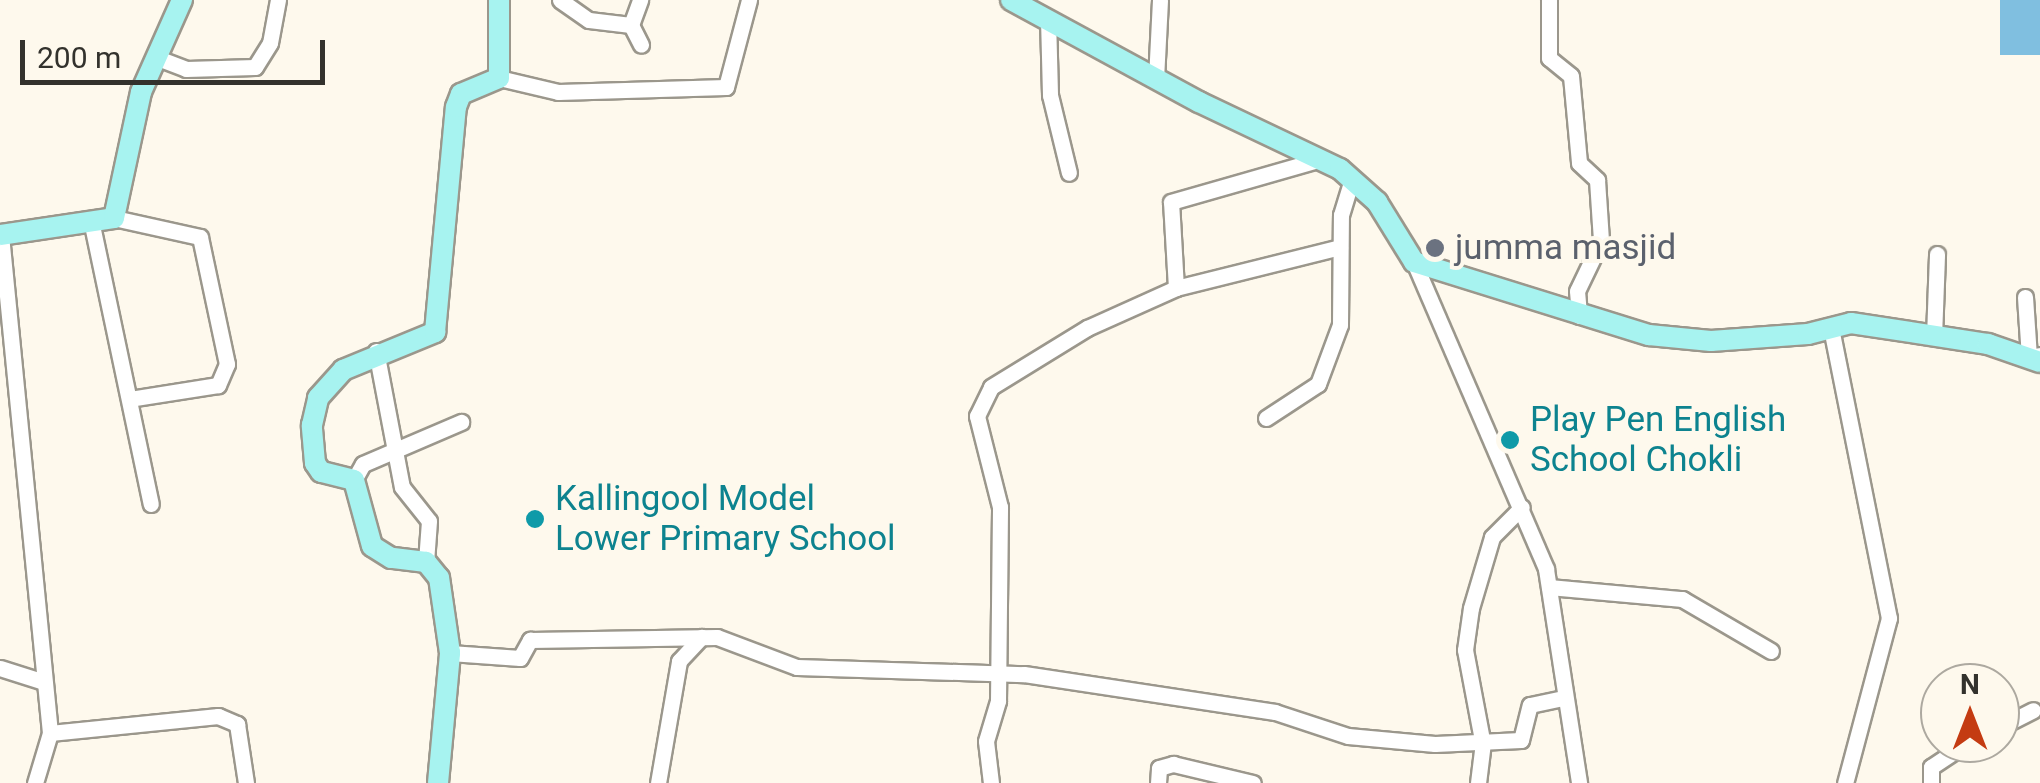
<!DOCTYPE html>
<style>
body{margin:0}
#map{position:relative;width:2040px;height:783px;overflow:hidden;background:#fef9ed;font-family:Roboto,sans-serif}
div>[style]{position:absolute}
.water>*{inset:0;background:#80bfe0}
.roads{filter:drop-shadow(2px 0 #9b978c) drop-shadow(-2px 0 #9b978c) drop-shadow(0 2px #9b978c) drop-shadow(0 -2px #9b978c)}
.minor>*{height:15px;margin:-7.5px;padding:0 7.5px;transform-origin:7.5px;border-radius:7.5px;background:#fff}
.major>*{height:20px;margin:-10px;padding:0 10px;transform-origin:10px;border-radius:10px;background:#a7f3f0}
.dots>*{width:28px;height:28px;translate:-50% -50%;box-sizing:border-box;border:5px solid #fef9ed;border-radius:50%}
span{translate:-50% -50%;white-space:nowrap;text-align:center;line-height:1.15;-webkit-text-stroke:8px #fef9ed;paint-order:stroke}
.worship-label{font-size:35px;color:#5b616d}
.left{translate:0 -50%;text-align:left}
.culture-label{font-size:35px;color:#0d838f}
.north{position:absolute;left:1920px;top:663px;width:100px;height:100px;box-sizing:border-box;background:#fef9ed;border:2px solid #ada9a0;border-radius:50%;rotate:0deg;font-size:28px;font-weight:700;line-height:40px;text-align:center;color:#33322d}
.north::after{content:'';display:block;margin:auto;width:35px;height:45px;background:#c43b12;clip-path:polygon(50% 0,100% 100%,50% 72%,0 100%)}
.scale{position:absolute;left:20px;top:40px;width:305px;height:45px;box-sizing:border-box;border:5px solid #33322d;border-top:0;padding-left:12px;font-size:30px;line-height:35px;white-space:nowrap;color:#33322d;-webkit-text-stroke:8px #fef9ed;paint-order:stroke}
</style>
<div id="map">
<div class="water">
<i style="clip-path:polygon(2000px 0,2040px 0,2040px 55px,2000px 55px)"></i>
</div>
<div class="roads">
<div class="minor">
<i style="left:560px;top:0;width:35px;rotate:35deg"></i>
<i style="left:589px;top:20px;width:42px;rotate:6.8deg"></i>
<i style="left:631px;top:25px;width:27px;rotate:-70deg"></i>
<i style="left:1549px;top:0;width:58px;rotate:90deg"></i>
<i style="left:1549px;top:58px;width:28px;rotate:39deg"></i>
<i style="left:1571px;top:76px;width:87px;rotate:84.7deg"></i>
<i style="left:1579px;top:163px;width:25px;rotate:43deg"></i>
<i style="left:1597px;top:180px;width:61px;rotate:86.2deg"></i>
<i style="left:1601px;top:241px;width:55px;rotate:115.6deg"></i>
<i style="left:1577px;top:291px;width:25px;rotate:85deg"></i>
<i style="left:1048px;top:18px;width:77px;rotate:88.5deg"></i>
<i style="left:1050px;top:95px;width:80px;rotate:76.3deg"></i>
<i style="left:631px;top:25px;width:22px;rotate:63deg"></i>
<i style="left:155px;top:57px;width:33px;rotate:21deg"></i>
<i style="left:186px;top:69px;width:69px;rotate:-1.7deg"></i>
<i style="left:255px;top:67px;width:28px;rotate:-58deg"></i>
<i style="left:270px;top:43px;width:44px;rotate:-79.5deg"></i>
<i style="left:499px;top:78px;width:61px;rotate:13.3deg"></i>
<i style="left:558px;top:92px;width:168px;rotate:-1.7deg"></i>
<i style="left:726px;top:87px;width:90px;rotate:-75.2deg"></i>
<i style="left:1156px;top:79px;width:79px;rotate:-87.1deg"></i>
<i style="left:114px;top:218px;width:88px;rotate:12.5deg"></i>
<i style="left:200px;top:237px;width:130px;rotate:78deg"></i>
<i style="left:227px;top:364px;width:23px;rotate:113deg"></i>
<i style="left:218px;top:385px;width:89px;rotate:171deg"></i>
<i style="left:92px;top:225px;width:285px;rotate:78.1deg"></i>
<i style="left:1px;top:235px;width:500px;rotate:84.38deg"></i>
<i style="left:50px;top:733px;width:52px;rotate:106.7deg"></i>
<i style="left:1414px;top:262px;width:334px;rotate:66.7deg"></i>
<i style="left:1546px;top:569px;width:217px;rotate:81.2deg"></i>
<i style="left:1176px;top:288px;width:86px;rotate:-93.3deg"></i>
<i style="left:1171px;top:202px;width:156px;rotate:-16deg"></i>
<i style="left:2025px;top:297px;width:60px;rotate:86.2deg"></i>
<i style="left:2029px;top:357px;width:11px;rotate:-10deg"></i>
<i style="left:1831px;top:328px;width:296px;rotate:78.7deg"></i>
<i style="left:1889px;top:618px;width:171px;rotate:104.9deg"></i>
<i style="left:1934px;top:337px;width:83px;rotate:-87.9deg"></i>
<i style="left:376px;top:351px;width:138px;rotate:79.2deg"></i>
<i style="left:402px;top:487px;width:43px;rotate:51.5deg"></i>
<i style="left:429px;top:521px;width:41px;rotate:94.2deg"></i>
<i style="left:1266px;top:418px;width:62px;rotate:-33.2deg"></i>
<i style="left:1318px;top:384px;width:63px;rotate:-69.6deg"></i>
<i style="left:1340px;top:325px;width:110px;rotate:-89.5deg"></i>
<i style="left:1341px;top:215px;width:38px;rotate:-73deg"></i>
<i style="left:354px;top:480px;width:18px;rotate:-61deg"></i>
<i style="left:363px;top:464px;width:107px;rotate:-23.2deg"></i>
<i style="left:1549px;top:587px;width:134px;rotate:5.2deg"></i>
<i style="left:1682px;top:599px;width:103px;rotate:30.3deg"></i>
<i style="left:450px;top:653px;width:70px;rotate:4.1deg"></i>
<i style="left:520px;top:658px;width:21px;rotate:-61deg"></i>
<i style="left:530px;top:640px;width:187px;rotate:-0.9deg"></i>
<i style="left:717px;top:637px;width:85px;rotate:20.6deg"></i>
<i style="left:797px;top:667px;width:227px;rotate:1.8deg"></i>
<i style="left:1024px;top:674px;width:254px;rotate:8.6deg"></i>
<i style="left:1275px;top:712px;width:77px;rotate:18.2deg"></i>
<i style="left:1348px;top:736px;width:87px;rotate:5.3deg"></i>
<i style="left:1435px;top:744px;width:86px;rotate:-2.7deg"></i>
<i style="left:1521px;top:740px;width:36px;rotate:-76deg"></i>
<i style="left:1530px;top:705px;width:35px;rotate:-12deg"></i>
<i style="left:0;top:668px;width:43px;rotate:17.6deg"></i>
<i style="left:2000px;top:727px;width:37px;rotate:-27deg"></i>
<i style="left:50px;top:733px;width:169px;rotate:-5.8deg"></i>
<i style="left:218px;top:716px;width:21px;rotate:23deg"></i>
<i style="left:237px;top:724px;width:60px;rotate:81.3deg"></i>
<i style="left:658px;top:783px;width:124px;rotate:-80.2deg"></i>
<i style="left:679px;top:661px;width:33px;rotate:-47deg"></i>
<i style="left:991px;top:783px;width:42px;rotate:-96.8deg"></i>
<i style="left:986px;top:741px;width:42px;rotate:-73.3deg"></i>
<i style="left:998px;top:701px;width:194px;rotate:-89.4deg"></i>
<i style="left:1000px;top:507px;width:94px;rotate:-104.2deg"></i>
<i style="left:977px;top:416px;width:32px;rotate:-64deg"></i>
<i style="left:991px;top:387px;width:113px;rotate:-31.6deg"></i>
<i style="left:1087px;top:328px;width:98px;rotate:-24.2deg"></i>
<i style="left:1176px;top:288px;width:169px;rotate:-14deg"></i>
<i style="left:1158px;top:783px;width:15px;rotate:-86deg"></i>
<i style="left:1159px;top:768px;width:15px;rotate:-16deg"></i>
<i style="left:1173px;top:764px;width:82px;rotate:13.4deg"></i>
<i style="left:1478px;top:783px;width:38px;rotate:-83deg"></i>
<i style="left:1483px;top:745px;width:97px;rotate:-100.7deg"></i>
<i style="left:1465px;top:650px;width:42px;rotate:-81.9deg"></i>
<i style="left:1471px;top:608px;width:74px;rotate:-73.5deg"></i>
<i style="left:1492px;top:537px;width:42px;rotate:-45deg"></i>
<i style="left:1931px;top:783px;width:16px;rotate:-90deg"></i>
<i style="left:1931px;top:767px;width:43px;rotate:-33.7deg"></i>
</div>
<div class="major">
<i style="left:1011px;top:0;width:214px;rotate:28.5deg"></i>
<i style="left:1199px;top:102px;width:156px;rotate:25.4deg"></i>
<i style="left:1340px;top:169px;width:50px;rotate:41.7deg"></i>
<i style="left:1377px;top:202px;width:70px;rotate:58.3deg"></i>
<i style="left:1414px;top:262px;width:246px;rotate:17.3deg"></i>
<i style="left:1649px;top:335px;width:62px;rotate:5.5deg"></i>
<i style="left:1711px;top:341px;width:97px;rotate:-4.1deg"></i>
<i style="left:1808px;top:334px;width:44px;rotate:-14.3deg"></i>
<i style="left:1851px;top:323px;width:139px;rotate:8.7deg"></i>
<i style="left:1988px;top:344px;width:55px;rotate:19.1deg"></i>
<i style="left:0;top:235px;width:115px;rotate:-8.5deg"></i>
<i style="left:114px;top:218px;width:129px;rotate:-77.9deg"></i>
<i style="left:141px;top:92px;width:101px;rotate:-66deg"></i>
<i style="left:438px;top:783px;width:131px;rotate:-84.7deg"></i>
<i style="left:450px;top:653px;width:76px;rotate:-98.3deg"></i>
<i style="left:439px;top:578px;width:21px;rotate:-129deg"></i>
<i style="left:426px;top:562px;width:35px;rotate:-173deg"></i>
<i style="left:391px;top:558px;width:22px;rotate:-148deg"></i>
<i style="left:372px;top:546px;width:68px;rotate:-105.3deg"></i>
<i style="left:354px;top:480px;width:34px;rotate:-166deg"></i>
<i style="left:321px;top:472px;width:11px;rotate:-124deg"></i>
<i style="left:315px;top:463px;width:38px;rotate:-95deg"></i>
<i style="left:312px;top:425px;width:28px;rotate:-77deg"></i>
<i style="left:318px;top:398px;width:38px;rotate:-48deg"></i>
<i style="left:343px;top:370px;width:100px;rotate:-22.4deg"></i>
<i style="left:435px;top:332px;width:226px;rotate:-84.7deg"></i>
<i style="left:456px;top:107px;width:14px;rotate:-69deg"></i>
<i style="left:461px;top:94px;width:41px;rotate:-22.8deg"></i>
<i style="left:499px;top:78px;width:78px;rotate:-90deg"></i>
</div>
</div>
<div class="dots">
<i style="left:1435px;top:248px;background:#6b7280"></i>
<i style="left:1510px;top:440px;background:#0f9aa8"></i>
<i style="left:535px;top:519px;background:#0f9aa8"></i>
</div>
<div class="worship-label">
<span class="left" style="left:1455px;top:248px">jumma masjid</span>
</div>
<div class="culture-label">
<span class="left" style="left:1530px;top:440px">Play Pen English<br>School Chokli</span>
<span class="left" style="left:555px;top:519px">Kallingool Model<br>Lower Primary School</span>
</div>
<div class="north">N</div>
<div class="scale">200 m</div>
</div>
